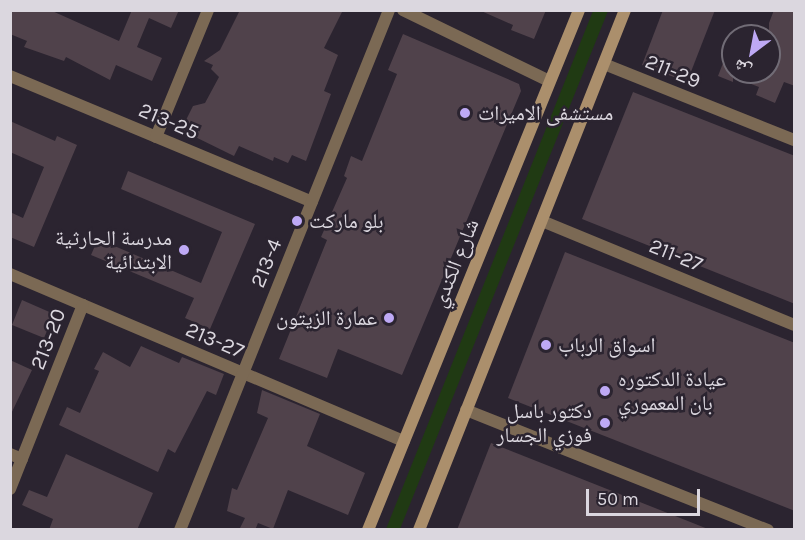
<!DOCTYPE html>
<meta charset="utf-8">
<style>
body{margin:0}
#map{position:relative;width:805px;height:540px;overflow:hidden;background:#2b2430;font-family:Karla,"Noto Naskh Arabic",sans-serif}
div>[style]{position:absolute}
.green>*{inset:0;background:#203a13}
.building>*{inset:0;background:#50424b}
.street>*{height:12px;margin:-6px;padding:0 6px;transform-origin:6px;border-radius:6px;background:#7b6954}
.secondary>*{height:12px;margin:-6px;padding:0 6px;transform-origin:6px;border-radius:6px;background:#ab8f6c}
.dots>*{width:16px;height:16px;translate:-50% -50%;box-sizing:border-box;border:3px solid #2b2430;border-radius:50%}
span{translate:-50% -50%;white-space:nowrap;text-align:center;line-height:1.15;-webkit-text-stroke:5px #2b2430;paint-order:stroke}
.street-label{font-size:21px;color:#dbd7df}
.poi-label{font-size:21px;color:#dbd7df}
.left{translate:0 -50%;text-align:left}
.right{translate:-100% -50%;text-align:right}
.frame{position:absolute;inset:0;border:12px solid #dbd7df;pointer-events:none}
.north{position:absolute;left:721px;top:24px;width:60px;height:60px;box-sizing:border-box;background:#2b2430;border:2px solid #716c76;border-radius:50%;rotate:212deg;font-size:16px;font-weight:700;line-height:24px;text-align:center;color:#dbd7df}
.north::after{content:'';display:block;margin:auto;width:21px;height:27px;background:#bea9f5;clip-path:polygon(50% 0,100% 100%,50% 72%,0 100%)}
.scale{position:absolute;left:586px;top:489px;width:114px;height:27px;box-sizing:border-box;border:3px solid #dbd7df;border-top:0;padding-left:8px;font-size:18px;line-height:21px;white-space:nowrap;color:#dbd7df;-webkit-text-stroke:4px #2b2430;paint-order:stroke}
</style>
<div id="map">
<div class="green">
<i style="clip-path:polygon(593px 11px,608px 11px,400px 529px,386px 529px)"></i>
</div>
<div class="building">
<i style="clip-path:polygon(10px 10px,50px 10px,119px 41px,132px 10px,179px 10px,171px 28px,149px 18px,137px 47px,162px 58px,152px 81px,116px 65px,110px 80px,66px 57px,64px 61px,24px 47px,27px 41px,10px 34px)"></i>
<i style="clip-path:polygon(240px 10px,343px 10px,324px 48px,338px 55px,324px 91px,331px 94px,306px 161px,292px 155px,288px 163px,274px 157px,273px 161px,239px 146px,234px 156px,181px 130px,193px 106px,205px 103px,219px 77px,211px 69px,213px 65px,204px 61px,220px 50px)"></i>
<i style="clip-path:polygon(479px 10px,546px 10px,534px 39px,511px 30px,513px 25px)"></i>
<i style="clip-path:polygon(663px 10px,715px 10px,687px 82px,642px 65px)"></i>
<i style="clip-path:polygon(774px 10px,795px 10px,795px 86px,784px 82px,775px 103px,756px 95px,759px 87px,733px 77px,733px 82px,718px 76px,732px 40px,733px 72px,769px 72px,769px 23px)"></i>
<i style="clip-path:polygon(403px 34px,519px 84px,521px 91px,402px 375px,338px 349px,327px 378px,279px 359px,327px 240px,321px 237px,347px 178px,344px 176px,351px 156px,362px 161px,397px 74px,388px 70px)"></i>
<i style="clip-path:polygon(633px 92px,795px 156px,795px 304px,582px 219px)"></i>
<i style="clip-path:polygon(10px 121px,55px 141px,57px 136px,77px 145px,34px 247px,10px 237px,10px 212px,23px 218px,44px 167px,10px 152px)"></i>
<i style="clip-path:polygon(128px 171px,255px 224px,210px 329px,185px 318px,194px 298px,91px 255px,98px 239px,201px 283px,222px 232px,121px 189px)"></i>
<i style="clip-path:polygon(565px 252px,795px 343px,795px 511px,508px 398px)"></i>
<i style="clip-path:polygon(22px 300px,54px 314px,44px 338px,12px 325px)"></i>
<i style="clip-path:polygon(141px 346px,179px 363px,182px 357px,224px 374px,216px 395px,207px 391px,175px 453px,168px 449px,158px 472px,59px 425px,67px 407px,80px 413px,99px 371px,94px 369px,103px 352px,130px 367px)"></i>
<i style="clip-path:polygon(10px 360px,32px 370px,10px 416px)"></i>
<i style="clip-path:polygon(262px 390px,320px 414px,307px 446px,365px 473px,348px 515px,288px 490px,273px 529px,258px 523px,255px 530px,239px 530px,245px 518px,227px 511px,232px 488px,237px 490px,268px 418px,257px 413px)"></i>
<i style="clip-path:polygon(491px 443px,708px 529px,707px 530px,457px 530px)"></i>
<i style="clip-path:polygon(66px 454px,153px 493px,137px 530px,49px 530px,53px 519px,22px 505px,29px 490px,47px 497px)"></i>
</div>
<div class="street">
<i style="left:403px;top:10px;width:162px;rotate:25.9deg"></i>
<i style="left:604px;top:64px;width:205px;rotate:21.8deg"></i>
<i style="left:10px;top:76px;width:327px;rotate:22.6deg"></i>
<i style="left:156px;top:137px;width:137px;rotate:-67.7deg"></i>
<i style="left:542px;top:221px;width:273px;rotate:22.4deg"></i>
<i style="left:10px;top:274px;width:428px;rotate:23deg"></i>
<i style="left:466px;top:410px;width:325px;rotate:21.7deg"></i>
<i style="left:10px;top:454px;width:13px;rotate:23deg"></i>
<i style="left:10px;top:489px;width:198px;rotate:-68.4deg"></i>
<i style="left:180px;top:530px;width:560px;rotate:-68.1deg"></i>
</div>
<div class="secondary">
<i style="left:368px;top:530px;width:561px;rotate:-67.91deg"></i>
<i style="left:419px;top:530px;width:559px;rotate:-68.39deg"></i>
</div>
<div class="dots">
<i style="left:465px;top:113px;background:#bea9f5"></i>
<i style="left:297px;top:221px;background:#bea9f5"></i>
<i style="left:184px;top:250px;background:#bea9f5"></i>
<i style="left:389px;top:318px;background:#bea9f5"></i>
<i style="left:546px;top:345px;background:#bea9f5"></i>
<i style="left:605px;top:391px;background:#bea9f5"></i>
<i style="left:605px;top:423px;background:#bea9f5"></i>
</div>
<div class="street-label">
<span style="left:673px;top:71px;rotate:22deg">211-29</span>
<span style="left:169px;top:121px;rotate:23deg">213-25</span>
<span style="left:676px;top:255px;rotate:22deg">211-27</span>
<span style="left:266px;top:263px;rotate:-68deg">213-4</span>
<span style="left:455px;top:263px;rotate:-68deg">شارع الكندي</span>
<span style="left:48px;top:339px;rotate:-69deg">213-20</span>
<span style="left:215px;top:340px;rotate:23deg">213-27</span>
</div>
<div class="poi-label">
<span class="left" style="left:478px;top:113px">مستشفى الاميرات</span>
<span class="left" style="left:309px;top:221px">بلو ماركت</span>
<span class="right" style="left:172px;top:250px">مدرسة الحارثية<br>الابتدائية</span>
<span class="right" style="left:377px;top:318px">عمارة الزيتون</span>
<span class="left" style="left:558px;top:345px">اسواق الرباب</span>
<span class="left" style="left:618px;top:391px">عيادة الدكتوره<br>بان المعموري</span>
<span class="right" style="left:592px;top:423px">دكتور باسل<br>فوزي الجسار</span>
</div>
<div class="frame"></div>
<div class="north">ش</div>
<div class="scale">50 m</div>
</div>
